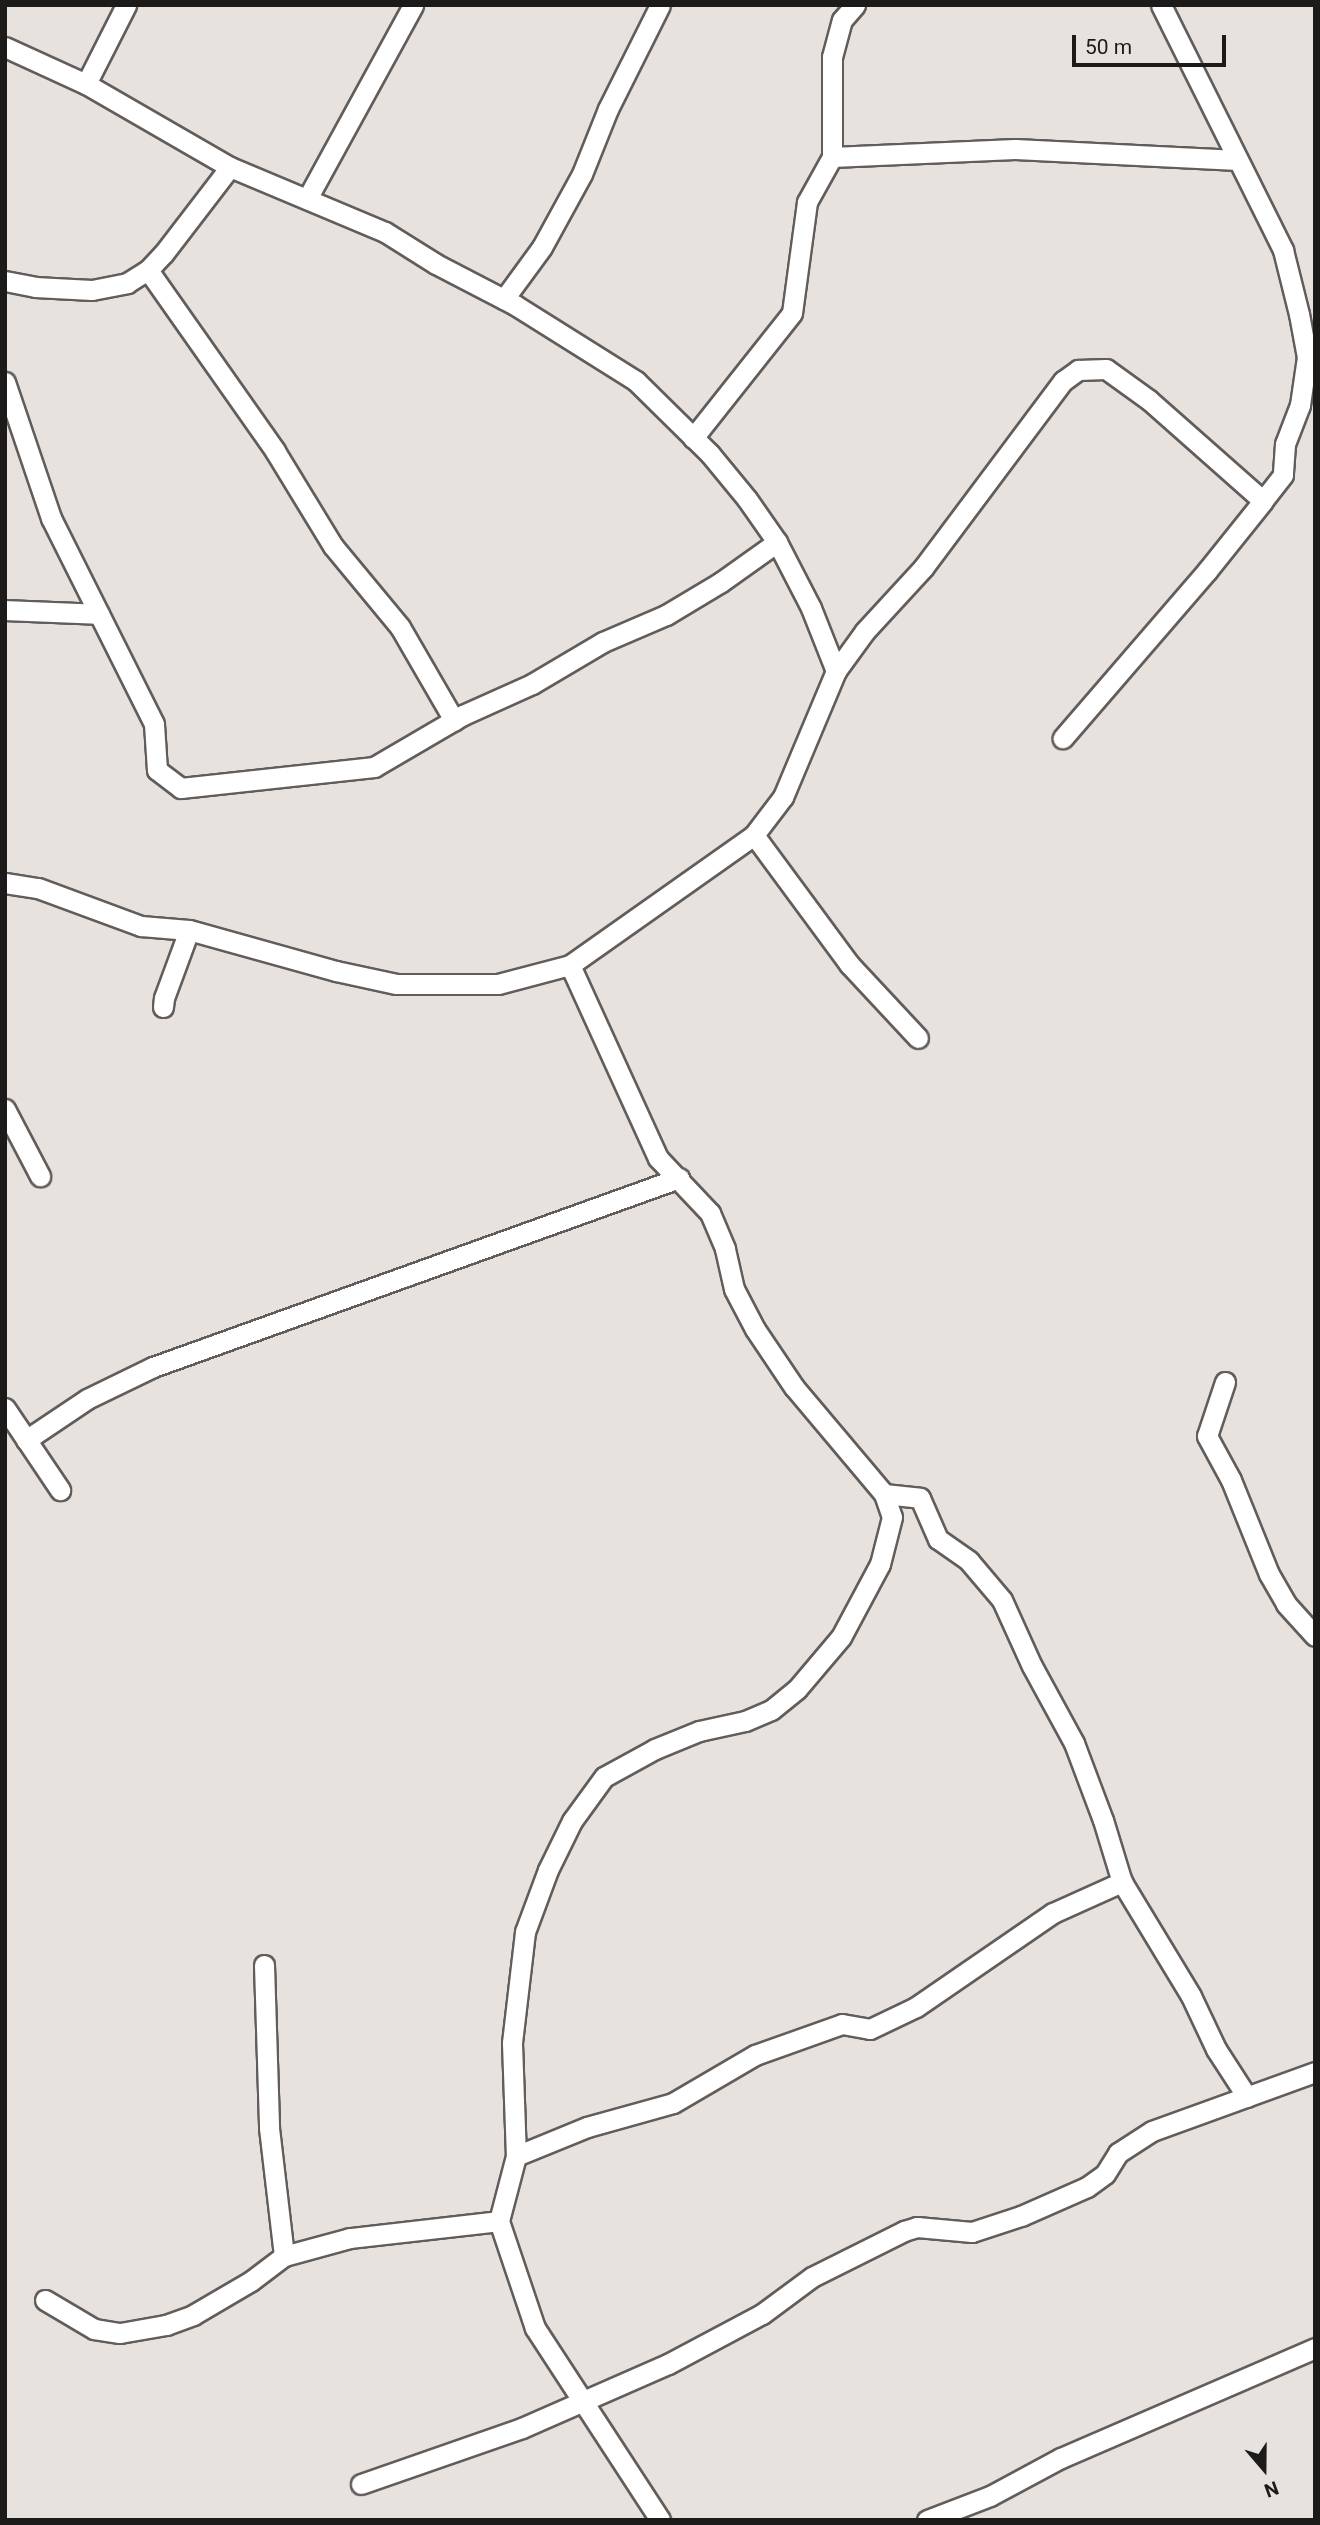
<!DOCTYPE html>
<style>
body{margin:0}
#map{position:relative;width:1320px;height:2525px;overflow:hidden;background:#e8e2de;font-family:Roboto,sans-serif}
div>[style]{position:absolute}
.roads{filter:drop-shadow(2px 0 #625d5a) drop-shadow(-2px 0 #625d5a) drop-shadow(0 2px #625d5a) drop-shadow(0 -2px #625d5a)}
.street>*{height:19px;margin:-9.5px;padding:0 9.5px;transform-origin:9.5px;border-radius:9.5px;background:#fff}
span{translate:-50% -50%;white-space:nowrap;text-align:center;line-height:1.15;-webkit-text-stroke:6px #e8e2de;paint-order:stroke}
.frame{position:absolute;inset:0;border:7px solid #1d1b19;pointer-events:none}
.north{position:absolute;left:1229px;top:2434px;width:70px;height:70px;-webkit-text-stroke:5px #e8e2de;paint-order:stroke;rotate:160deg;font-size:19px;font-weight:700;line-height:28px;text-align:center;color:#1d1b19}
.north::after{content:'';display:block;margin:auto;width:24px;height:32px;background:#1d1b19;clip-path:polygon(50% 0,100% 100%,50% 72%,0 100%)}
.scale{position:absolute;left:1072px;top:35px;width:154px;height:32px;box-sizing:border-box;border:4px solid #1d1b19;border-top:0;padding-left:9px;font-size:21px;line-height:24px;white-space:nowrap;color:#1d1b19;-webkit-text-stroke:5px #e8e2de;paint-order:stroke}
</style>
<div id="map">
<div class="roads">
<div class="street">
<i style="left:1161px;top:5px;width:274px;rotate:63.5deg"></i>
<i style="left:1283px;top:250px;width:66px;rotate:76deg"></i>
<i style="left:1299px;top:314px;width:44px;rotate:79.5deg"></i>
<i style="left:1307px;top:357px;width:49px;rotate:98.3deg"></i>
<i style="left:1300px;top:405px;width:42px;rotate:111deg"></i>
<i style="left:1285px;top:444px;width:31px;rotate:94deg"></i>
<i style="left:1283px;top:475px;width:33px;rotate:128deg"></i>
<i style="left:5px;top:47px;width:89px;rotate:24.6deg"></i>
<i style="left:86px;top:84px;width:166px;rotate:30deg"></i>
<i style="left:230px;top:167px;width:168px;rotate:22.8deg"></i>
<i style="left:385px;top:232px;width:60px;rotate:32.1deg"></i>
<i style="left:436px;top:264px;width:89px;rotate:27.4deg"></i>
<i style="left:515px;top:305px;width:143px;rotate:32.1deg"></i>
<i style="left:636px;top:381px;width:104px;rotate:44.6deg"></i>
<i style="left:710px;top:454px;width:58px;rotate:50.6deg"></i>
<i style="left:747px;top:499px;width:52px;rotate:55.1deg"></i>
<i style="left:777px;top:542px;width:74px;rotate:62.7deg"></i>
<i style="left:811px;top:608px;width:68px;rotate:68.4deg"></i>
<i style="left:86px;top:84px;width:89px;rotate:-63.1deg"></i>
<i style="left:832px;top:157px;width:183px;rotate:-2.5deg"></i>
<i style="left:1015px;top:149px;width:223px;rotate:2.8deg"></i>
<i style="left:307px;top:199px;width:221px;rotate:-61.3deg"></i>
<i style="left:148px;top:270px;width:221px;rotate:54.9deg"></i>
<i style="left:275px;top:451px;width:111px;rotate:58.6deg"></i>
<i style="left:333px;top:546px;width:105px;rotate:50.4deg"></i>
<i style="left:400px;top:627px;width:108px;rotate:59.9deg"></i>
<i style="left:5px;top:281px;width:31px;rotate:11deg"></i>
<i style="left:35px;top:287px;width:57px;rotate:3deg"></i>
<i style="left:92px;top:290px;width:36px;rotate:-11deg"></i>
<i style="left:127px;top:283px;width:25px;rotate:-32deg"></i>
<i style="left:148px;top:270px;width:23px;rotate:-47deg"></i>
<i style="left:164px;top:253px;width:108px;rotate:-52.5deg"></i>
<i style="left:504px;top:299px;width:64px;rotate:-53.8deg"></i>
<i style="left:542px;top:247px;width:83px;rotate:-61.3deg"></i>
<i style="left:582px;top:174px;width:70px;rotate:-68.2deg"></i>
<i style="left:608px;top:109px;width:116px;rotate:-63.4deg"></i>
<i style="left:5px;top:382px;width:144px;rotate:71.3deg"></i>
<i style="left:51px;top:518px;width:230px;rotate:63.4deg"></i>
<i style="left:154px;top:724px;width:46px;rotate:86.3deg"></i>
<i style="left:157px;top:770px;width:30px;rotate:37deg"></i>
<i style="left:181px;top:788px;width:194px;rotate:-6.2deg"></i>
<i style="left:374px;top:767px;width:103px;rotate:-30.3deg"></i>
<i style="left:463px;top:715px;width:76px;rotate:-24.2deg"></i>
<i style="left:532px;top:684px;width:82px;rotate:-30.6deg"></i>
<i style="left:603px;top:642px;width:69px;rotate:-23.2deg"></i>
<i style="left:666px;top:615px;width:64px;rotate:-31deg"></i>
<i style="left:721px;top:582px;width:69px;rotate:-35.5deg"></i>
<i style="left:693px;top:438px;width:159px;rotate:-51.6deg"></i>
<i style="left:792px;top:313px;width:112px;rotate:-82.3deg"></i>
<i style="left:807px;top:202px;width:51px;rotate:-60.9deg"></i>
<i style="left:832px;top:157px;width:100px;rotate:-90deg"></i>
<i style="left:832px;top:57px;width:38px;rotate:-75deg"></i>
<i style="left:842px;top:20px;width:20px;rotate:-49deg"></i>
<i style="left:5px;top:610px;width:94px;rotate:2.4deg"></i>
<i style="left:754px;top:835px;width:160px;rotate:53.6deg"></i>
<i style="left:849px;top:964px;width:101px;rotate:47deg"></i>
<i style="left:5px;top:883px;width:33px;rotate:9deg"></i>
<i style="left:38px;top:888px;width:110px;rotate:20.3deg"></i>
<i style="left:141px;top:926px;width:48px;rotate:4.8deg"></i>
<i style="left:189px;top:930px;width:153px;rotate:15.6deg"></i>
<i style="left:336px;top:971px;width:61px;rotate:12.2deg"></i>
<i style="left:396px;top:984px;width:102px"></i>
<i style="left:498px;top:984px;width:74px;rotate:-14.8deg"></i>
<i style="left:570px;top:965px;width:225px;rotate:-35.2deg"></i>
<i style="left:754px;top:835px;width:48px;rotate:-52.7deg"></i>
<i style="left:783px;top:797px;width:137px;rotate:-67.2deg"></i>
<i style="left:836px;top:671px;width:49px;rotate:-54.1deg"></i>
<i style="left:865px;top:631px;width:86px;rotate:-47.4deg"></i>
<i style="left:923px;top:568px;width:234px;rotate:-53.2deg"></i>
<i style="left:1063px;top:381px;width:19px;rotate:-36deg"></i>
<i style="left:1078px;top:370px;width:28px;rotate:-2deg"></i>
<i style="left:1106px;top:369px;width:53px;rotate:35.8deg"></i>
<i style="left:1149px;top:400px;width:152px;rotate:41.5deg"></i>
<i style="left:1263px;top:501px;width:90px;rotate:128.7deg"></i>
<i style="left:1207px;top:571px;width:221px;rotate:130.8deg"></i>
<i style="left:570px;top:965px;width:212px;rotate:65.5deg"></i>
<i style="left:658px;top:1158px;width:76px;rotate:46.6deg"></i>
<i style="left:710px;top:1213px;width:39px;rotate:67deg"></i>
<i style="left:725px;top:1249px;width:41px;rotate:77.3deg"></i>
<i style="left:734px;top:1289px;width:45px;rotate:62.3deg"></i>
<i style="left:755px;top:1329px;width:70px;rotate:56.1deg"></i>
<i style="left:794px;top:1387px;width:140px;rotate:49.9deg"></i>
<i style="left:884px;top:1494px;width:24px;rotate:71deg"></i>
<i style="left:892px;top:1517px;width:49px;rotate:104.3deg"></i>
<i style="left:880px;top:1564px;width:83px;rotate:118.1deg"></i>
<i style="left:841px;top:1637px;width:68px;rotate:130.2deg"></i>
<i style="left:797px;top:1689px;width:33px;rotate:141deg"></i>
<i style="left:771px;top:1710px;width:28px;rotate:157deg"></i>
<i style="left:745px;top:1721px;width:47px;rotate:167.7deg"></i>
<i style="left:699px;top:1731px;width:48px;rotate:157.8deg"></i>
<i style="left:655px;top:1749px;width:58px;rotate:151.2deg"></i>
<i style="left:604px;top:1777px;width:54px;rotate:126deg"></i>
<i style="left:572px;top:1821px;width:55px;rotate:116.1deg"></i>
<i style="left:548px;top:1870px;width:66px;rotate:110.4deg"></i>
<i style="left:525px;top:1932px;width:112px;rotate:96.7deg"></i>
<i style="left:512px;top:2043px;width:113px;rotate:88deg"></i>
<i style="left:516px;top:2156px;width:67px;rotate:104.7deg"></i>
<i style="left:499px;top:2221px;width:113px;rotate:71.4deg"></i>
<i style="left:535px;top:2328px;width:229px;rotate:56.9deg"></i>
<i style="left:163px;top:1007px;width:9px;rotate:-84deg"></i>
<i style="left:164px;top:998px;width:72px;rotate:-69.8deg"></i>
<i style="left:5px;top:1109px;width:76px;rotate:62.4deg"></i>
<i style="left:1225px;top:1382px;width:57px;rotate:108.4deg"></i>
<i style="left:1207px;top:1436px;width:50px;rotate:61.4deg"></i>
<i style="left:1231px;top:1480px;width:101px;rotate:68deg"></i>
<i style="left:1269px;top:1574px;width:34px;rotate:60deg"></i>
<i style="left:1286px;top:1604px;width:43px;rotate:47.8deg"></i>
<i style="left:5px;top:1408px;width:99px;rotate:56.1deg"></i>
<i style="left:26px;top:1440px;width:73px;rotate:-33.9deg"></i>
<i style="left:87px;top:1399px;width:73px;rotate:-25.9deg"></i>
<i style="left:153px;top:1367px;width:559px;rotate:-19.76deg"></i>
<i style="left:884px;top:1494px;width:36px;rotate:6deg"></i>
<i style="left:920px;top:1498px;width:45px;rotate:66.3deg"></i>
<i style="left:938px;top:1539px;width:38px;rotate:35deg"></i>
<i style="left:969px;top:1561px;width:51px;rotate:49.8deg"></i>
<i style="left:1002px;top:1600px;width:72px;rotate:65.6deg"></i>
<i style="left:1032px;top:1666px;width:88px;rotate:61.4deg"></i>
<i style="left:1074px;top:1743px;width:82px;rotate:69.4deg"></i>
<i style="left:1103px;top:1820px;width:65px;rotate:73deg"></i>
<i style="left:1122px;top:1882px;width:133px;rotate:58.8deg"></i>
<i style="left:1191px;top:1996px;width:59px;rotate:64.7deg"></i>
<i style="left:1216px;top:2049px;width:57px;rotate:57.1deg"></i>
<i style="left:264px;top:1965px;width:163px;rotate:88.2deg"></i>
<i style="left:269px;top:2128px;width:129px;rotate:83.3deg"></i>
<i style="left:516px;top:2156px;width:77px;rotate:-22.2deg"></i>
<i style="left:587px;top:2127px;width:89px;rotate:-15.6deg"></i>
<i style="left:673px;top:2103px;width:95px;rotate:-30.3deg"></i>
<i style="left:755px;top:2055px;width:92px;rotate:-19.6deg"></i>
<i style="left:842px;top:2024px;width:28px;rotate:10deg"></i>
<i style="left:870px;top:2029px;width:51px;rotate:-25.6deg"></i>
<i style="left:916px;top:2007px;width:166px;rotate:-34.5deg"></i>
<i style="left:1053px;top:1913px;width:76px;rotate:-24.2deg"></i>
<i style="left:45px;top:2300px;width:57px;rotate:30.6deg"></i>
<i style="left:94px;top:2329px;width:26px;rotate:9deg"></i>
<i style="left:120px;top:2333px;width:47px;rotate:-9.9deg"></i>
<i style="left:166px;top:2325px;width:29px;rotate:-20deg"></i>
<i style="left:193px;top:2315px;width:67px;rotate:-30.4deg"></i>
<i style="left:251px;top:2281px;width:41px;rotate:-37.1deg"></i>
<i style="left:284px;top:2256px;width:68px;rotate:-15.3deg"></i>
<i style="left:350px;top:2238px;width:150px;rotate:-6.5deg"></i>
<i style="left:361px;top:2484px;width:170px;rotate:-19.2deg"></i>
<i style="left:522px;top:2428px;width:159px;rotate:-23.7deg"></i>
<i style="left:668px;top:2364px;width:106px;rotate:-28deg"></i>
<i style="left:762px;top:2314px;width:62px;rotate:-36.5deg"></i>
<i style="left:812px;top:2277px;width:103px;rotate:-26.6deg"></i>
<i style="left:904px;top:2231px;width:14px;rotate:-17deg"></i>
<i style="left:917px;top:2227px;width:55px;rotate:5.2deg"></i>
<i style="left:972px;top:2232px;width:52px;rotate:-18.1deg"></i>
<i style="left:1021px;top:2216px;width:72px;rotate:-23.7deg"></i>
<i style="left:1087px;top:2187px;width:22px;rotate:-36deg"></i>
<i style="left:1105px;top:2174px;width:25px;rotate:-58deg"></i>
<i style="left:1118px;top:2153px;width:40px;rotate:-32.9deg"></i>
<i style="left:1152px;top:2131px;width:173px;rotate:-19.9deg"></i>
<i style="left:927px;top:2520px;width:67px;rotate:-20.9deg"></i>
<i style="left:990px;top:2496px;width:81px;rotate:-28.2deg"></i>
<i style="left:1061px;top:2458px;width:277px;rotate:-23.4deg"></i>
</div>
</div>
<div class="frame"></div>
<div class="north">N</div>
<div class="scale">50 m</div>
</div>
